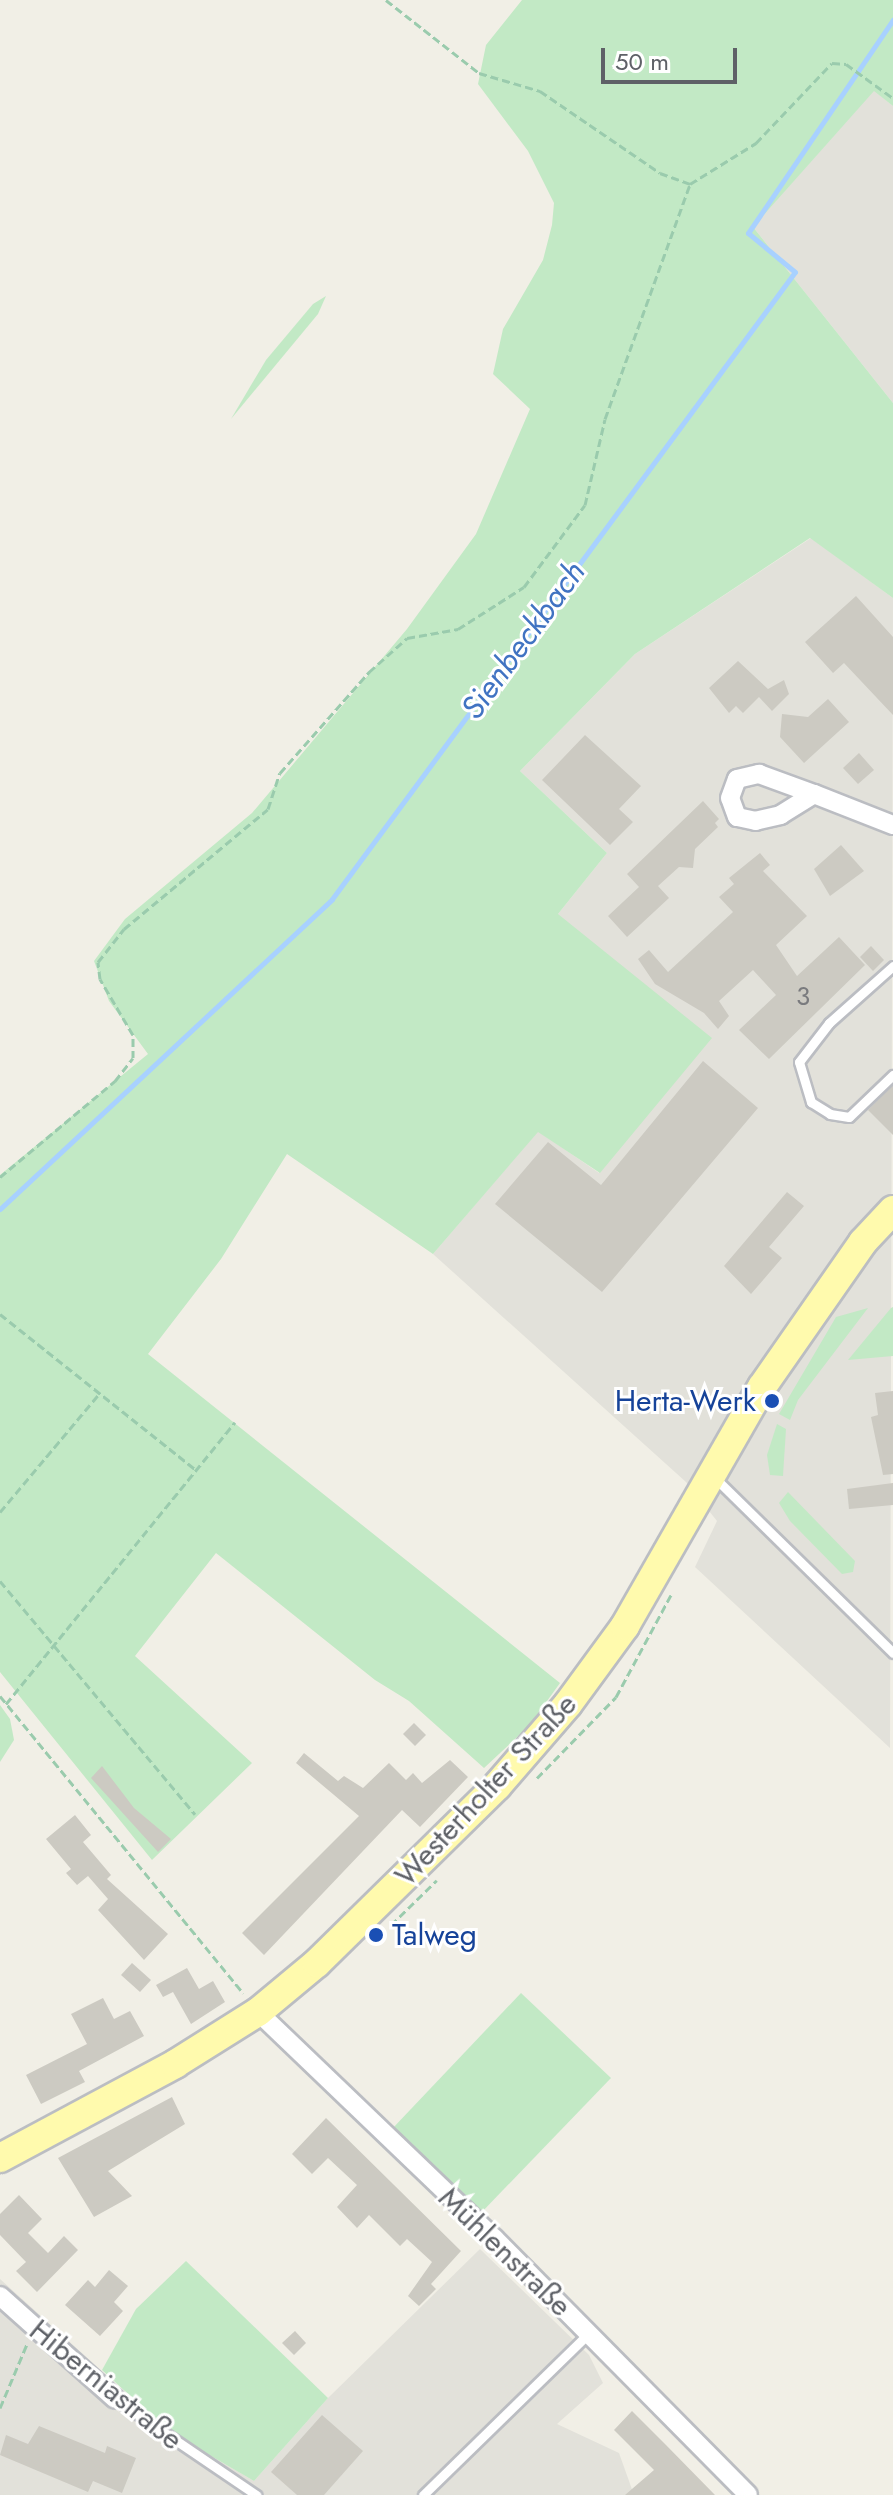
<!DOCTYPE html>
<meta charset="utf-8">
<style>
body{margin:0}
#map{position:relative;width:893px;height:2495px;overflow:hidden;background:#f1efe6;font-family:Jost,sans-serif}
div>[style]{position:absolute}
.industrial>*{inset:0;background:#e2e1da}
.green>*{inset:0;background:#c2e9c5}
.stream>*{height:5px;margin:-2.5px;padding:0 2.5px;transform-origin:2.5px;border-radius:2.5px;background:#a8d1ff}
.building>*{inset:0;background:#cccac2}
.path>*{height:3px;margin-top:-1.5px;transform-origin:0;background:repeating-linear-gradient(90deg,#9acbad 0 8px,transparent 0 12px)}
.roads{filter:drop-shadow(2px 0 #bbbdc2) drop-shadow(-2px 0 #bbbdc2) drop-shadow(0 2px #bbbdc2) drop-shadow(0 -2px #bbbdc2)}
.service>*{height:9px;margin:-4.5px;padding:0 4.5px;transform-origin:4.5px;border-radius:4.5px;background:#fff}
.minor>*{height:18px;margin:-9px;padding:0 9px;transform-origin:9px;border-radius:9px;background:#fff}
.primary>*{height:28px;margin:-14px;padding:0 14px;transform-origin:14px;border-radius:14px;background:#fffaad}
.dots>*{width:22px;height:22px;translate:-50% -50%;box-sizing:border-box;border:4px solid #fff;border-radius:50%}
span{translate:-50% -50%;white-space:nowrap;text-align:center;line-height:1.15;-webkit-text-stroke:6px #fff;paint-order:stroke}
.number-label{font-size:26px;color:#7a7b7e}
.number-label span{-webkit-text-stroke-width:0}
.transit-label{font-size:30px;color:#164399}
.right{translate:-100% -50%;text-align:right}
.left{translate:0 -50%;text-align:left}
.street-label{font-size:30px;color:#5e6167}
.water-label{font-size:32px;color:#4073c2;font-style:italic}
.scale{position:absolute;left:601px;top:48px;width:136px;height:36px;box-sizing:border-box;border:4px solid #5e6167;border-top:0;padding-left:10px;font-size:24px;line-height:28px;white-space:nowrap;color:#5e6167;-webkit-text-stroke:6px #fff;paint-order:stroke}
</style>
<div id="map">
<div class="industrial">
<i style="clip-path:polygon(874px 90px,893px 106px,893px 403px,753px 227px)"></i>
<i style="clip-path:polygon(811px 538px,893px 598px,890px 1748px,695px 1567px,717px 1521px,686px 1482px,433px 1254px,538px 1131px,599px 1173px,558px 914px,607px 853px,520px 771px,635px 654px)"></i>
<i style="clip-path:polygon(480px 2249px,589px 2355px,603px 2383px,557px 2424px,619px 2453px,634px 2495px,0 2495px,0 2279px,168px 2431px,254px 2481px,328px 2398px)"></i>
</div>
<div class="green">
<i style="clip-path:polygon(522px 0,893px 0,893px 106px,874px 91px,753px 227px,893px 403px,893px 598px,810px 538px,635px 654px,520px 771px,607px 853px,558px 914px,712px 1038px,600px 1173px,538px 1132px,433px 1254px,287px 1154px,221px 1259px,148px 1354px,560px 1683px,529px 1726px,484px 1768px,409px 1701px,375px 1680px,216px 1553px,135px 1656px,252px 1763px,152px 1860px,0 1672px,0 1175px,148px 1054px,109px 1001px,94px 961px,125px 919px,252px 813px,407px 629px,476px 534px,530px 409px,493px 374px,503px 329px,543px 260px,552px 225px,554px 203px,528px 151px,478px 84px,486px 45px)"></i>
<i style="clip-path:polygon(326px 296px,318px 314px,231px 419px,266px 360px,313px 304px)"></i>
<i style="clip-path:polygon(893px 1307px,893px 1356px,848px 1360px,891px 1308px)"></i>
<i style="clip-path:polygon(868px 1308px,798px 1400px,790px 1420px,779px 1414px,836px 1317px)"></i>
<i style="clip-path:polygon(777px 1424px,786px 1429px,783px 1476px,770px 1475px,767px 1455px)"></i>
<i style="clip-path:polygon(788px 1492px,855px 1561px,853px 1572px,842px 1574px,790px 1521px,779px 1503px)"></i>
<i style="clip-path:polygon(0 1705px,10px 1719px,14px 1740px,0 1762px)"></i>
<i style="clip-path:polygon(521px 1993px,611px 2078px,480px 2214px,392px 2129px)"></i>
<i style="clip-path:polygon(186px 2261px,328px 2398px,254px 2481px,168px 2431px,102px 2370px,136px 2309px)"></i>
</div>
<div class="stream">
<i style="left:0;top:1209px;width:454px;rotate:-43deg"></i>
<i style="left:332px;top:899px;width:779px;rotate:-53.56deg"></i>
<i style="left:795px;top:272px;width:61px;rotate:-140.3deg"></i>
<i style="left:748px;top:233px;width:258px;rotate:-55.8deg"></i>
</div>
<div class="building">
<i style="clip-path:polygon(856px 596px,893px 637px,893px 715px,844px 663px,833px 673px,805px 642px)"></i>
<i style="clip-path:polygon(738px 661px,768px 689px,784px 680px,789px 694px,772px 711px,759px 697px,743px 713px,736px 706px,729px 713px,709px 688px)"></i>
<i style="clip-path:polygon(828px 699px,849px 722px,804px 763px,780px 737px,782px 714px,808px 717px)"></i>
<i style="clip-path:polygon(585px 735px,641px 786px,619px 809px,633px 822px,610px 845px,542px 780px)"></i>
<i style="clip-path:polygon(859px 753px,874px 770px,858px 784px,843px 768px)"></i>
<i style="clip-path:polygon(703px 801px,719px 819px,715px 823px,718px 827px,695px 849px,693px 868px,679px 867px,658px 886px,669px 898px,627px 937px,608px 916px,639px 887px,627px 874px)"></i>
<i style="clip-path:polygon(841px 845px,864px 871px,830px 896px,814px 869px)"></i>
<i style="clip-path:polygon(760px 853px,770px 865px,763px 871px,807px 916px,776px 945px,797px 976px,839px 937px,865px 965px,769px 1059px,739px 1030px,776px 995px,753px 970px,719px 1001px,729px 1016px,718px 1029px,704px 1013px,655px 984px,638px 959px,649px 950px,668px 972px,733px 912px,719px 897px,734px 884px,729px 878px)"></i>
<i style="clip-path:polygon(871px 946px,884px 960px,873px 971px,860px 957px)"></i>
<i style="clip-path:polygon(703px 1061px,758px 1108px,602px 1292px,495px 1204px,548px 1142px,601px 1185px)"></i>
<i style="clip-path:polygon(893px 1085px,893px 1135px,868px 1110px)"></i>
<i style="clip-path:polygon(787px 1192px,804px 1206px,769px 1247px,782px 1258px,751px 1294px,724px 1266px)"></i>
<i style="clip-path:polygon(893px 1391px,893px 1474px,883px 1475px,871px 1417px,878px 1415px,875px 1393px)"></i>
<i style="clip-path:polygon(893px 1483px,893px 1505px,849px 1509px,847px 1489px)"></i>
<i style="clip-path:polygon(414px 1723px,426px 1735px,415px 1746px,403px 1734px)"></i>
<i style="clip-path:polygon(304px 1753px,338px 1781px,344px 1776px,363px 1788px,389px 1763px,406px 1780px,413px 1773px,422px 1783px,450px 1760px,468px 1777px,420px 1827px,402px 1810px,264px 1955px,242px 1933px,359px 1816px,296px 1763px)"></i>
<i style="clip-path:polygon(102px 1766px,134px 1808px,171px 1839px,158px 1852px,91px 1778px)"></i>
<i style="clip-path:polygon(75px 1815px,91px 1835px,83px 1842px,111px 1875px,107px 1879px,168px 1934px,144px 1960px,98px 1910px,108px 1899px,88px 1876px,77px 1885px,66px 1873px,71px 1869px,46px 1839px)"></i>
<i style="clip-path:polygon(132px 1963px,151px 1980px,140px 1992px,121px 1975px)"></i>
<i style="clip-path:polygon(187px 1968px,199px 1989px,213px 1981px,225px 2002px,191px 2024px,173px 1992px,163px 1997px,156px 1985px)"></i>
<i style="clip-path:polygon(103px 1998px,114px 2019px,130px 2011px,144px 2036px,79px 2071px,85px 2082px,41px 2104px,26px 2075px,87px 2044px,71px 2014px)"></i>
<i style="clip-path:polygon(172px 2097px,185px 2124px,108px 2171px,132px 2196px,94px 2217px,58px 2158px)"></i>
<i style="clip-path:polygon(326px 2118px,461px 2251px,431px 2284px,436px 2289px,419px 2306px,408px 2296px,432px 2262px,407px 2239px,400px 2246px,369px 2215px,357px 2228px,337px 2207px,357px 2185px,328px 2158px,312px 2174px,292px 2154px)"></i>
<i style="clip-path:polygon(19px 2195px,42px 2219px,28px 2233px,48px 2253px,64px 2236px,78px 2250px,37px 2292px,16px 2271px,26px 2262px,0 2235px,0 2214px)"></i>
<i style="clip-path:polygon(109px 2270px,128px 2286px,114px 2302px,123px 2311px,100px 2336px,65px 2305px,88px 2280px,95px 2287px)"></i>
<i style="clip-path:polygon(295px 2331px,306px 2343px,294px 2355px,282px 2343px)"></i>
<i style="clip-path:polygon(632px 2411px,666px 2445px,715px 2495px,625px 2495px,654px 2470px,614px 2430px)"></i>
<i style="clip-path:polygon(322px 2415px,363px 2451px,324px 2495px,297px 2495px,271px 2472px)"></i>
<i style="clip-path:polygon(39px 2426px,105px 2453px,107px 2446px,136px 2458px,122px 2493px,93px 2481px,88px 2492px,0 2455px,6px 2435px,28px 2444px)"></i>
</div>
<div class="path">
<i style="left:386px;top:0;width:118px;rotate:38.1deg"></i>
<i style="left:479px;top:73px;width:64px;rotate:16.4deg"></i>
<i style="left:540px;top:91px;width:145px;rotate:34.3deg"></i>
<i style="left:660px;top:173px;width:32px;rotate:20deg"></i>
<i style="left:690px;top:184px;width:78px;rotate:-31.8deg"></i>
<i style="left:756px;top:143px;width:110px;rotate:-46.5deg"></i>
<i style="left:832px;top:63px;width:14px;rotate:4deg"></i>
<i style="left:846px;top:64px;width:58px;rotate:35.9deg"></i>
<i style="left:0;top:1177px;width:150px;rotate:-39.9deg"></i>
<i style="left:115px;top:1081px;width:29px;rotate:-52deg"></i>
<i style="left:133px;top:1058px;width:23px;rotate:-90deg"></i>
<i style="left:133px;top:1035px;width:65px;rotate:-120.5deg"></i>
<i style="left:100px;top:979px;width:17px;rotate:-97deg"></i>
<i style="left:98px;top:962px;width:42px;rotate:-51.8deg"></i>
<i style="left:124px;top:929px;width:187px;rotate:-39.8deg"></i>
<i style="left:268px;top:809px;width:38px;rotate:-72deg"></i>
<i style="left:280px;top:773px;width:135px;rotate:-48.6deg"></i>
<i style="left:369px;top:672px;width:51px;rotate:-41.8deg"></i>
<i style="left:407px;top:638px;width:52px;rotate:-10deg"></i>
<i style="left:458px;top:629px;width:78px;rotate:-32.5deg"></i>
<i style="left:524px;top:587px;width:102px;rotate:-53.4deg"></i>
<i style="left:585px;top:505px;width:88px;rotate:-76.9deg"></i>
<i style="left:605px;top:419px;width:250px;rotate:-70.1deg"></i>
<i style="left:0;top:1314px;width:251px;rotate:38.5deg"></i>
<i style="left:0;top:1512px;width:155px;rotate:-50deg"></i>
<i style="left:0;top:1581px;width:304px;rotate:50.1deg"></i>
<i style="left:0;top:1696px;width:384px;rotate:50.7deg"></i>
<i style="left:6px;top:1704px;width:363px;rotate:-50.9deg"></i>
<i style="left:537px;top:1778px;width:113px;rotate:-45.7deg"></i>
<i style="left:616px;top:1697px;width:116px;rotate:-61.7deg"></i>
<i style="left:391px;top:1925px;width:64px;rotate:-44.4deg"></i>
<i style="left:0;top:2408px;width:69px;rotate:-67.1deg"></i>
</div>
<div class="roads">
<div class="service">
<i style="left:893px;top:966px;width:86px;rotate:138.3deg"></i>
<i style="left:829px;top:1023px;width:49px;rotate:127.6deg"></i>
<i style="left:799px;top:1062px;width:42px;rotate:73.3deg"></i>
<i style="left:811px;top:1102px;width:22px;rotate:32deg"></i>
<i style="left:830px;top:1114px;width:19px;rotate:9deg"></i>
<i style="left:849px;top:1117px;width:61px;rotate:-43.7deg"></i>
<i style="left:714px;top:1477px;width:251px;rotate:44.5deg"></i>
<i style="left:115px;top:2399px;width:171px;rotate:34.2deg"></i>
<i style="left:423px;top:2495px;width:231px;rotate:-44.3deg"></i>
</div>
<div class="minor">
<i style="left:814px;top:794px;width:39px;rotate:148deg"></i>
<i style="left:781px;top:815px;width:26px;rotate:167deg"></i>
<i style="left:756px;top:821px;width:19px;rotate:-168deg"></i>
<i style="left:737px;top:817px;width:20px;rotate:-110deg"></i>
<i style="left:730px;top:798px;width:20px;rotate:-70deg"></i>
<i style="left:737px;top:779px;width:23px;rotate:-13deg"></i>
<i style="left:759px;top:774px;width:59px;rotate:20deg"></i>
<i style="left:814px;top:794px;width:85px;rotate:21.4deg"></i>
<i style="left:258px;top:2012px;width:327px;rotate:43.8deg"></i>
<i style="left:494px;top:2238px;width:361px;rotate:45.3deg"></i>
<i style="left:0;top:2296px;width:154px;rotate:41.8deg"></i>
</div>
<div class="primary">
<i style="left:0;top:2158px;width:199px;rotate:-28.2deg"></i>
<i style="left:175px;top:2064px;width:98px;rotate:-32.1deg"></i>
<i style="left:258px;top:2012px;width:77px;rotate:-39.7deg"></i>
<i style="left:317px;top:1963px;width:252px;rotate:-44.5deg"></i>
<i style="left:497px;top:1786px;width:108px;rotate:-49.1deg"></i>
<i style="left:568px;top:1704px;width:97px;rotate:-53.8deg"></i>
<i style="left:625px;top:1626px;width:275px;rotate:-60.2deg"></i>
<i style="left:762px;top:1387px;width:177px;rotate:-55.1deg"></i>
<i style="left:863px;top:1242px;width:44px;rotate:-46.8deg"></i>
</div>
</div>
<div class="dots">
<i style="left:772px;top:1401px;background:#1a4fb4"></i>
<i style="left:376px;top:1935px;background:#1a4fb4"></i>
</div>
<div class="number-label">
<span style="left:803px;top:997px">3</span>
</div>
<div class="transit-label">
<span class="right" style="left:756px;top:1401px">Herta-Werk</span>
<span class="left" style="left:392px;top:1935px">Talweg</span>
</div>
<div class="street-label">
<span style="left:486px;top:1790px;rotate:-47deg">Westerholter Straße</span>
<span style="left:505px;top:2252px;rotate:44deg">Mühlenstraße</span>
<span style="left:106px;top:2385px;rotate:39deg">Hiberniastraße</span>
</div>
<div class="water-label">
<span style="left:523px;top:640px;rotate:-54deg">Sienbeckbach</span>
</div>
<div class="scale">50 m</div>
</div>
